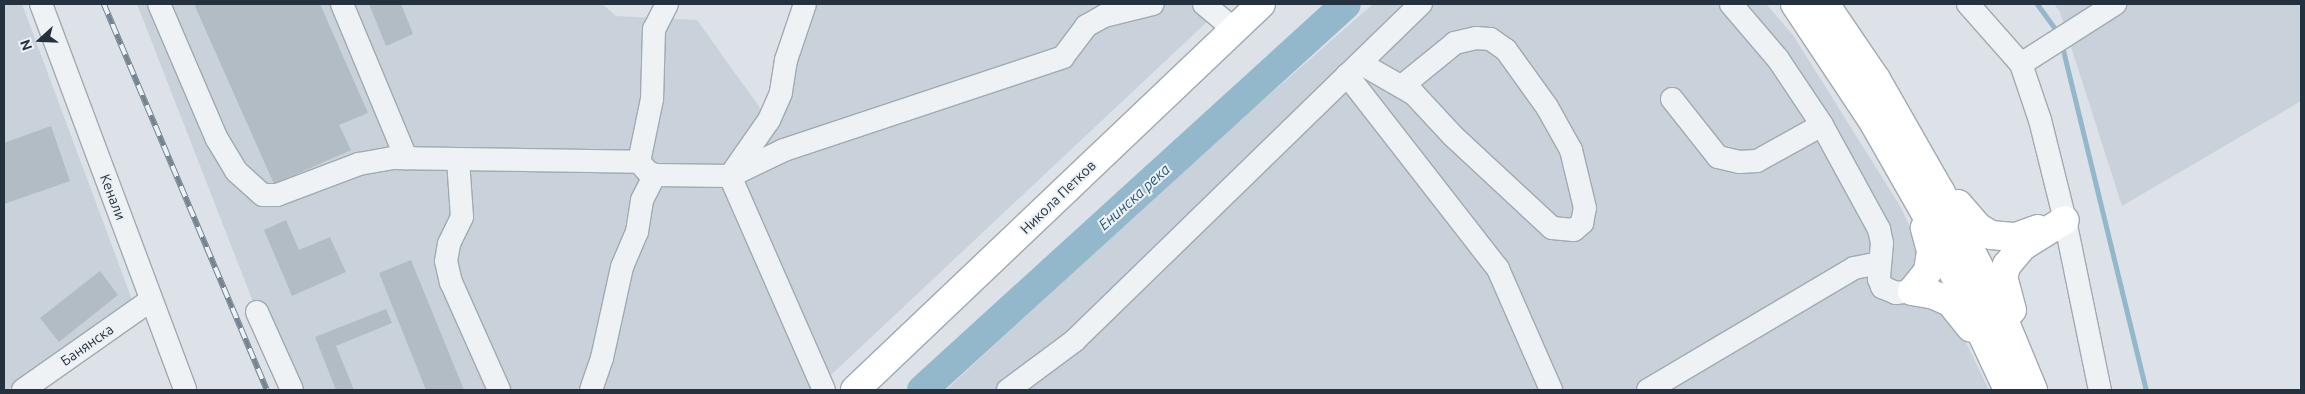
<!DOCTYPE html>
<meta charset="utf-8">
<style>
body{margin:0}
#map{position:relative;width:2305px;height:394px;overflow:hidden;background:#dce2e7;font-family:Ubuntu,sans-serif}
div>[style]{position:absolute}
.built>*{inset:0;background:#c9d1da}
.stream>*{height:5px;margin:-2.5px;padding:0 2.5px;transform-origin:2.5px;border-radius:2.5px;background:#93b7cb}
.river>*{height:30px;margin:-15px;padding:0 15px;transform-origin:15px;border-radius:15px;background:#93b7cb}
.building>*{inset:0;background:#b2bcc5}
.roads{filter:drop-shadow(1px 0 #a1aab1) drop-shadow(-1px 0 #a1aab1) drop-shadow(0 1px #a1aab1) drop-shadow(0 -1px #a1aab1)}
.minor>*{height:22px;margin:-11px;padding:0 11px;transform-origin:11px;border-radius:11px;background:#eef2f5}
.major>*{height:28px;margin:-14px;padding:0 14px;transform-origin:14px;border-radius:14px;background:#fff}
.highway>*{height:28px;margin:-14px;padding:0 14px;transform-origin:14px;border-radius:14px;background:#fff}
.rail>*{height:5.5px;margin-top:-2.75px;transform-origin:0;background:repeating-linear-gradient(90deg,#ebf1f5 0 11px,#748492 0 22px);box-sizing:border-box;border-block:1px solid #748492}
span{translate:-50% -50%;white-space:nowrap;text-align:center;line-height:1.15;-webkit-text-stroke:4px #ebf1f5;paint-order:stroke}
.street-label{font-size:14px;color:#24323f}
.water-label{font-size:15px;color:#2b5876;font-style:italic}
.frame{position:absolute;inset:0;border:5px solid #24323f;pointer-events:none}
.north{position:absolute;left:15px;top:15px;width:50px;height:50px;-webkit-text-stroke:4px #ebf1f5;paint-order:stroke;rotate:250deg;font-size:14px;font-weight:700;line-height:20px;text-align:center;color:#24323f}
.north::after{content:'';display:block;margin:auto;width:18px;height:22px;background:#24323f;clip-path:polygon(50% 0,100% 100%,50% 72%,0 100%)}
</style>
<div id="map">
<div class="built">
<i style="clip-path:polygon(4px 4px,22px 4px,134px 305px,8px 390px,4px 390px)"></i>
<i style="clip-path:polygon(137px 4px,602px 4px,616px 16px,697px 20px,768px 119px,805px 4px,1226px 4px,815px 390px,292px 390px,257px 312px)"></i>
<i style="clip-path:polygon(1373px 4px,1766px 4px,1793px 35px,1900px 206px,1989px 390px,946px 390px,1178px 175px)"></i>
<i style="clip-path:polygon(2054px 4px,2301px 4px,2301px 101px,2122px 206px,2060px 12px)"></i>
</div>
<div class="stream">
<i style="left:2037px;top:4px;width:36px;rotate:54deg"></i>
<i style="left:2062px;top:46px;width:354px;rotate:76.3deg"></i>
</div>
<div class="river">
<i style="left:922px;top:390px;width:573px;rotate:-42.31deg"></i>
</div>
<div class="building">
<i style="clip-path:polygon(194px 4px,320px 4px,368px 113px,339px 125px,351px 150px,274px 184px)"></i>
<i style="clip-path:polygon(369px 4px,401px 4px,413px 34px,386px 46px)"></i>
<i style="clip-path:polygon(51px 126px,70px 181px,4px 204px,4px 143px)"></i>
<i style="clip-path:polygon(286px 220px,299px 250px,330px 237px,346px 272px,292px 296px,264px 230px)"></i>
<i style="clip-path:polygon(411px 260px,464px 390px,426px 390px,379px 273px)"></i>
<i style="clip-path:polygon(100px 271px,118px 295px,59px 342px,40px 318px)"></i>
<i style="clip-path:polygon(386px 309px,392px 323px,336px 346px,354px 390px,336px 390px,315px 337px)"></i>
</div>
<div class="roads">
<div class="minor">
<i style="left:41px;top:4px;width:412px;rotate:69.5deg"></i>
<i style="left:159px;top:4px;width:147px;rotate:66.8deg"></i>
<i style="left:217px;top:139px;width:37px;rotate:59deg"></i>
<i style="left:236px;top:171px;width:36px;rotate:42deg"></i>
<i style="left:263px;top:195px;width:14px"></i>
<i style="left:277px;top:195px;width:88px;rotate:-20.7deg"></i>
<i style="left:359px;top:164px;width:35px;rotate:-10deg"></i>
<i style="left:393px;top:158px;width:246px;rotate:0.9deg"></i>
<i style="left:342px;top:4px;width:167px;rotate:67.4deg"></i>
<i style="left:667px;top:4px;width:28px;rotate:117deg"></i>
<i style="left:654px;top:29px;width:70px;rotate:91.6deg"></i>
<i style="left:652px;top:99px;width:64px;rotate:101.7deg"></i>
<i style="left:639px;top:162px;width:13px;rotate:48deg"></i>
<i style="left:648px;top:172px;width:8px;rotate:23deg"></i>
<i style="left:655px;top:175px;width:75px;rotate:0.8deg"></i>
<i style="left:730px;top:176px;width:60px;rotate:-25.7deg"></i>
<i style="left:784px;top:150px;width:294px;rotate:-18.4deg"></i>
<i style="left:1063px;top:57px;width:39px;rotate:-53deg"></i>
<i style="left:1086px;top:26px;width:21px;rotate:-29deg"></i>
<i style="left:1104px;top:16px;width:50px;rotate:-13.8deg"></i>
<i style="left:805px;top:4px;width:59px;rotate:108.7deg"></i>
<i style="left:786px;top:60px;width:33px;rotate:99deg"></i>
<i style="left:781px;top:93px;width:30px;rotate:114deg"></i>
<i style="left:769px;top:120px;width:68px;rotate:124.9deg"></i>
<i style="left:730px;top:176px;width:234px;rotate:66.3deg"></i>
<i style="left:1204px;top:4px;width:39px;rotate:40deg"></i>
<i style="left:1731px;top:4px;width:72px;rotate:49.5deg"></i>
<i style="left:1778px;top:59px;width:79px;rotate:56.3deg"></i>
<i style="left:1822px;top:125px;width:119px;rotate:61.3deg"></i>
<i style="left:1879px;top:229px;width:14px;rotate:78deg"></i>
<i style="left:1882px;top:243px;width:36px;rotate:95deg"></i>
<i style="left:1879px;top:279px;width:9px;rotate:69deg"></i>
<i style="left:1882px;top:287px;width:15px;rotate:23deg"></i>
<i style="left:1896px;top:293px;width:16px;rotate:-7deg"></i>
<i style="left:1968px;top:4px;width:80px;rotate:48.5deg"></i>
<i style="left:2021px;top:64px;width:59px;rotate:71.3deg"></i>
<i style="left:2040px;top:120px;width:103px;rotate:76deg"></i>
<i style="left:2065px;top:220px;width:174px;rotate:78.4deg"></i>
<i style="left:1360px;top:63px;width:62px;rotate:29.9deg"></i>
<i style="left:1414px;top:94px;width:57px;rotate:47.1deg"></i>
<i style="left:1453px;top:136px;width:135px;rotate:42.9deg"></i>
<i style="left:1552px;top:228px;width:22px;rotate:5deg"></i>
<i style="left:1574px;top:230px;width:11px;rotate:-41deg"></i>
<i style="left:1582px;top:223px;width:15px;rotate:-79deg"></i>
<i style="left:1585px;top:208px;width:60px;rotate:-103.6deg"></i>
<i style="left:1571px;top:150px;width:49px;rotate:-119.2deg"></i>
<i style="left:1547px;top:107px;width:70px;rotate:-125.7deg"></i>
<i style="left:1506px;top:50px;width:19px;rotate:-145deg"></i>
<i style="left:1490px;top:39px;width:14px;rotate:-176deg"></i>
<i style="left:1476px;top:38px;width:22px;rotate:167deg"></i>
<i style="left:1455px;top:43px;width:68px;rotate:140.9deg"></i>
<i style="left:2021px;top:64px;width:112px;rotate:-32.6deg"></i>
<i style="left:1347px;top:75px;width:246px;rotate:52.1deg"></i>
<i style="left:1498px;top:269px;width:132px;rotate:66.3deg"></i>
<i style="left:1672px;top:99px;width:74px;rotate:51.6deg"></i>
<i style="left:1718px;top:157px;width:22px;rotate:13deg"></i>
<i style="left:1739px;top:162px;width:18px;rotate:-3deg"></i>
<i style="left:1757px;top:161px;width:74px;rotate:-29deg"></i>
<i style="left:458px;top:159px;width:58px;rotate:86.1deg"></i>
<i style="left:462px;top:217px;width:30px;rotate:116deg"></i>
<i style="left:449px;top:244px;width:17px;rotate:100deg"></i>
<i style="left:446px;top:261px;width:22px;rotate:77deg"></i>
<i style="left:451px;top:282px;width:118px;rotate:66deg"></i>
<i style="left:257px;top:312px;width:85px;rotate:65.8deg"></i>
<i style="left:23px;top:390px;width:156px;rotate:-35.1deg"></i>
<i style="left:591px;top:390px;width:34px;rotate:-71deg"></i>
<i style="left:602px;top:358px;width:93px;rotate:-77.6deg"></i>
<i style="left:622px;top:267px;width:38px;rotate:-67deg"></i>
<i style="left:637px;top:232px;width:32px;rotate:-81deg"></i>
<i style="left:642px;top:200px;width:28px;rotate:-63deg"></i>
<i style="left:1008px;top:390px;width:82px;rotate:-36.6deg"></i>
<i style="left:1074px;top:341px;width:484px;rotate:-44.2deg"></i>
<i style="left:1648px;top:390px;width:239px;rotate:-30.6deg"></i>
<i style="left:1854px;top:268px;width:25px;rotate:-11deg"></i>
</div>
<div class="major">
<i style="left:855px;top:390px;width:560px;rotate:-43.55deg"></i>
</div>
<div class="highway">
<i style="left:1795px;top:4px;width:143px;rotate:56.4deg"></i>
<i style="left:1874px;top:123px;width:105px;rotate:60.3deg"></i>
<i style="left:1926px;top:214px;width:194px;rotate:65deg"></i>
<i style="left:1825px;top:4px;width:91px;rotate:55.8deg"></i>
<i style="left:1876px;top:79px;width:129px;rotate:60.3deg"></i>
<i style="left:1940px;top:191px;width:120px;rotate:62.8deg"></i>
<i style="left:1995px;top:298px;width:100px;rotate:67.6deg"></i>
<i style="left:1958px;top:204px;width:30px;rotate:49deg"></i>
<i style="left:1978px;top:227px;width:15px;rotate:32deg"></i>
<i style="left:1991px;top:235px;width:25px;rotate:5deg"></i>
<i style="left:2016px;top:237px;width:23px;rotate:-20deg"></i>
<i style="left:1912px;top:291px;width:22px;rotate:10deg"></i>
<i style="left:1934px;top:295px;width:17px;rotate:24deg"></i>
<i style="left:1950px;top:302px;width:33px;rotate:51deg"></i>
<i style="left:1912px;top:291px;width:26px;rotate:-51deg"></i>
<i style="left:1928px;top:271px;width:20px;rotate:-81deg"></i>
<i style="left:1931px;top:251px;width:24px;rotate:-105deg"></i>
<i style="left:2012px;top:310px;width:34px;rotate:-105deg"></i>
<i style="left:2003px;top:277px;width:13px;rotate:-72deg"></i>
<i style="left:2007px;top:265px;width:25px;rotate:-50deg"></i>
<i style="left:2023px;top:246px;width:49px;rotate:-31.8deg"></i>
</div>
</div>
<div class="rail">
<i style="left:104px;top:4px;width:419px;rotate:67.1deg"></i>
</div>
<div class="street-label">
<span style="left:113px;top:197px;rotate:69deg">Кенали</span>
<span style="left:1058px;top:197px;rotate:-44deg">Никола Петков</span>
<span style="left:87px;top:345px;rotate:-35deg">Банянска</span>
</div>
<div class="water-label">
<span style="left:1134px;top:197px;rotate:-42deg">Енинска река</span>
</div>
<div class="frame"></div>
<div class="north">N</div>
</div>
